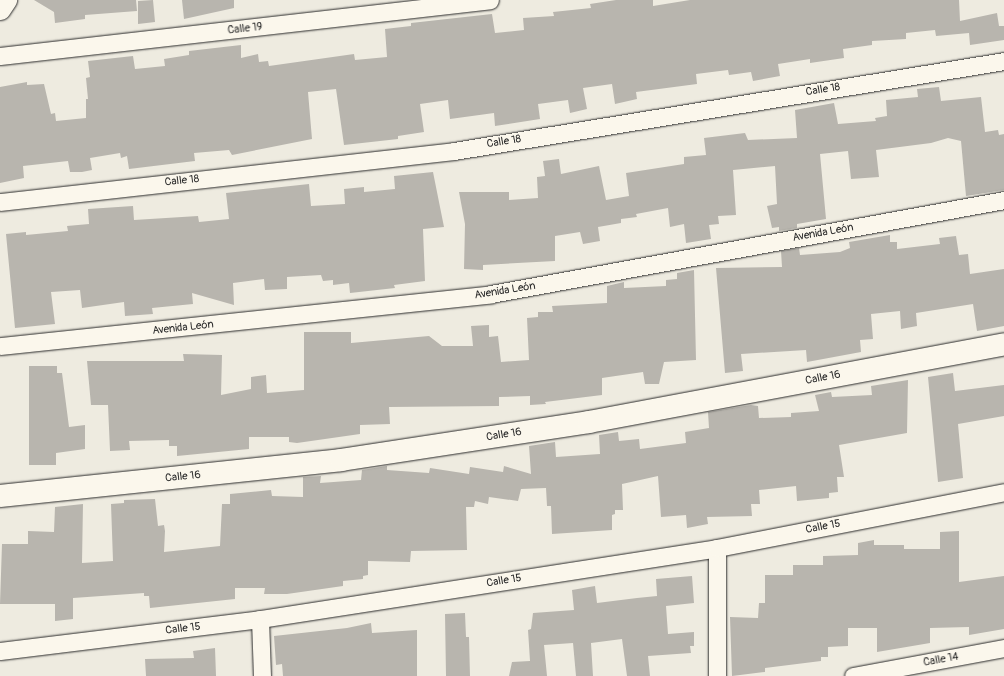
<!DOCTYPE html>
<meta charset="utf-8">
<style>
body{margin:0}
#map{position:relative;width:1004px;height:676px;overflow:hidden;background:#eeebe0;font-family:Pangolin,sans-serif}
div>[style]{position:absolute}
[style*='--x']{left:calc(var(--x)*1px);top:calc(var(--y)*1px);width:calc(var(--w)*1px);rotate:calc(var(--a)*1deg)}
.building>*{inset:0;background:#b8b5ae}
.roads{filter:drop-shadow(0 0 1px #2b2b2b) drop-shadow(0 0 1px #2b2b2b)}
.street>*{height:17px;margin:-8.5px;padding:0 8.5px;transform-origin:8.5px;border-radius:8.5px;background:#fbf7ec}
.secondary>*{height:22px;margin:-11px;padding:0 11px;transform-origin:11px;border-radius:11px;background:#fbf7ec}
span{translate:-50% -50%;white-space:nowrap;text-align:center;line-height:1.15;-webkit-text-stroke:3px #fbf7ec;paint-order:stroke}
.street-label{font-size:11px;color:#2b2b2b}
</style>
<div id="map">
<div class="building">
<div style="clip-path:polygon(34px 0,136px 0,137px 11px,85px 15px,85px 19px,55px 23px,54px 12px)"></div>
<div style="clip-path:polygon(153px 0,155px 22px,138px 24px,138px 1px)"></div>
<div style="clip-path:polygon(182px 0,234px 0,234px 8px,184px 19px)"></div>
<div style="clip-path:polygon(616px 0,653px 0,653px 6px,690px 0,959px 0,960px 21px,997px 13px,999px 26px,1004px 26px,1004px 40px,970px 45px,969px 33px,936px 36px,935px 30px,906px 33px,906px 39px,872px 41px,872px 45px,843px 49px,844px 58px,810px 63px,810px 59px,778px 64px,780px 76px,753px 81px,751px 72px,729px 75px,728px 70px,696px 74px,697px 84px,636px 92px,637px 99px,615px 104px,612px 84px,583px 88px,587px 109px,570px 113px,568px 100px,538px 104px,540px 119px,495px 126px,494px 113px,450px 119px,448px 100px,420px 104px,424px 132px,398px 136px,398px 139px,344px 145px,336px 89px,308px 92px,312px 139px,232px 155px,229px 150px,194px 153px,195px 161px,129px 169px,127px 156px,121px 158px,120px 153px,90px 158px,92px 170px,82px 172px,70px 172px,68px 161px,23px 166px,24px 178px,0 183px,0 87px,27px 82px,27px 85px,44px 84px,51px 114px,55px 113px,56px 121px,86px 118px,86px 99px,88px 99px,86px 78px,90px 77px,88px 61px,133px 56px,135px 69px,165px 66px,164px 59px,189px 55px,189px 51px,241px 45px,241px 58px,258px 54px,259px 62px,268px 61px,269px 66px,354px 54px,355px 60px,387px 57px,385px 29px,411px 26px,411px 23px,492px 14px,495px 33px,524px 30px,523px 18px,554px 16px,553px 12px,591px 8px,590px 4px)"></div>
<div style="clip-path:polygon(939px 87px,941px 101px,981px 97px,985px 132px,998px 130px,999px 135px,1004px 134px,1004px 190px,966px 196px,961px 141px,948px 138px,931px 143px,876px 150px,879px 177px,851px 179px,848px 151px,820px 154px,826px 219px,797px 224px,797px 228px,779px 231px,779px 227px,772px 228px,767px 206px,777px 204px,775px 166px,733px 170px,736px 215px,718px 216px,719px 224px,709px 225px,711px 239px,686px 243px,684px 224px,670px 227px,668px 208px,636px 214px,637px 217px,621px 219px,621px 223px,598px 227px,600px 241px,583px 244px,580px 232px,555px 236px,555px 261px,483px 265px,483px 270px,464px 269px,465px 224px,459px 192px,509px 192px,509px 200px,538px 198px,537px 177px,545px 176px,543px 161px,559px 159px,561px 174px,599px 166px,606px 200px,629px 196px,626px 173px,684px 164px,684px 157px,706px 155px,704px 138px,745px 133px,748px 140px,797px 138px,795px 110px,834px 103px,838px 124px,876px 121px,875px 118px,887px 116px,886px 100px,918px 97px,917px 89px)"></div>
<div style="clip-path:polygon(433px 172px,444px 227px,423px 229px,425px 281px,394px 285px,395px 288px,350px 293px,349px 283px,333px 285px,333px 280px,323px 281px,321px 275px,287px 277px,287px 289px,265px 290px,264px 279px,233px 283px,234px 305px,192px 293px,193px 304px,152px 308px,153px 314px,125px 316px,124px 302px,82px 308px,80px 290px,51px 292px,55px 324px,15px 328px,6px 234px,26px 232px,26px 235px,68px 231px,67px 226px,89px 224px,88px 209px,133px 206px,134px 220px,198px 216px,199px 222px,229px 219px,226px 193px,309px 184px,311px 206px,345px 204px,344px 189px,364px 187px,364px 192px,395px 189px,394px 176px)"></div>
<div style="clip-path:polygon(890px 235px,890px 242px,897px 242px,897px 249px,940px 244px,939px 238px,956px 236px,959px 255px,968px 254px,970px 274px,1004px 269px,1004px 326px,977px 331px,973px 304px,916px 313px,917px 326px,901px 329px,900px 311px,871px 314px,873px 339px,860px 340px,861px 352px,807px 362px,806px 350px,741px 354px,743px 371px,725px 373px,716px 268px,782px 267px,781px 251px,799px 248px,800px 255px,840px 252px,850px 248px,849px 242px)"></div>
<div style="clip-path:polygon(694px 270px,696px 360px,664px 362px,659px 384px,645px 384px,643px 372px,602px 378px,602px 395px,545px 402px,546px 404px,530px 405px,530px 396px,499px 397px,499px 406px,389px 407px,390px 424px,360px 425px,360px 434px,297px 443px,289px 442px,289px 437px,249px 437px,249px 449px,177px 456px,177px 446px,169px 446px,169px 440px,129px 441px,130px 450px,110px 451px,108px 405px,91px 405px,87px 361px,184px 361px,183px 354px,222px 355px,221px 395px,251px 389px,251px 377px,266px 375px,267px 393px,304px 390px,304px 332px,351px 332px,351px 343px,429px 336px,442px 346px,473px 346px,471px 326px,489px 325px,489px 337px,498px 336px,501px 362px,529px 360px,527px 318px,538px 317px,538px 312px,553px 312px,552px 306px,607px 303px,607px 286px,624px 282px,624px 288px,666px 286px,666px 280px,677px 279px,677px 273px)"></div>
<div style="clip-path:polygon(29px 366px,57px 366px,57px 373px,62px 373px,69px 427px,85px 425px,85px 449px,56px 453px,56px 465px,29px 465px)"></div>
<div style="clip-path:polygon(953px 373px,955px 391px,1004px 385px,1004px 416px,958px 424px,963px 478px,938px 482px,928px 377px)"></div>
<div style="clip-path:polygon(908px 380px,907px 433px,839px 445px,844px 477px,837px 477px,838px 492px,829px 493px,829px 498px,797px 501px,796px 486px,759px 490px,760px 504px,751px 504px,752px 516px,707px 517px,708px 524px,687px 528px,686px 515px,661px 517px,658px 476px,622px 484px,623px 510px,615px 510px,615px 514px,612px 515px,612px 530px,552px 534px,551px 506px,547px 506px,546px 488px,521px 489px,518px 501px,489px 497px,488px 504px,475px 501px,474px 507px,466px 507px,467px 550px,411px 551px,410px 562px,368px 561px,368px 575px,363px 576px,363px 579px,343px 581px,343px 586px,287px 594px,264px 594px,265px 588px,235px 588px,235px 599px,150px 608px,149px 596px,144px 596px,144px 593px,73px 598px,73px 619px,55px 621px,55px 604px,0 604px,2px 544px,28px 544px,28px 531px,54px 532px,55px 507px,83px 504px,82px 563px,113px 561px,111px 504px,124px 503px,124px 500px,155px 499px,158px 526px,164px 525px,165px 531px,164px 552px,220px 546px,222px 504px,230px 504px,230px 494px,271px 490px,272px 496px,303px 497px,303px 477px,321px 476px,320px 483px,361px 480px,362px 470px,387px 466px,387px 470px,429px 473px,430px 468px,469px 474px,470px 467px,503px 472px,504px 466px,531px 474px,529px 446px,555px 442px,556px 457px,600px 454px,599px 435px,618px 432px,619px 441px,639px 439px,640px 449px,686px 443px,685px 432px,709px 428px,708px 412px,751px 405px,758px 406px,759px 418px,791px 417px,791px 413px,819px 411px,815px 395px,831px 392px,832px 397px,872px 395px,871px 386px)"></div>
<div style="clip-path:polygon(959px 531px,959px 582px,1004px 576px,1004px 629px,969px 635px,969px 627px,930px 628px,930px 643px,877px 652px,877px 628px,848px 628px,848px 646px,828px 647px,828px 657px,821px 657px,821px 661px,765px 668px,765px 672px,732px 676px,730px 617px,758px 618px,759px 603px,765px 603px,765px 575px,793px 575px,793px 565px,823px 565px,823px 556px,858px 555px,858px 543px,874px 540px,874px 545px,904px 545px,904px 549px,940px 549px,940px 532px)"></div>
<div style="clip-path:polygon(692px 576px,694px 603px,666px 606px,668px 634px,694px 632px,694px 646px,690px 646px,691px 653px,648px 656px,650px 676px,627px 676px,622px 639px,591px 643px,593px 676px,576px 676px,573px 643px,544px 645px,547px 676px,509px 676px,512px 662px,530px 661px,528px 630px,531px 629px,533px 613px,574px 610px,572px 590px,595px 586px,597px 603px,637px 598px,657px 596px,656px 579px)"></div>
<div style="clip-path:polygon(465px 613px,466px 637px,469px 637px,470px 676px,446px 676px,445px 614px)"></div>
<div style="clip-path:polygon(371px 623px,372px 633px,417px 630px,417px 676px,283px 676px,282px 664px,276px 665px,274px 636px,347px 628px)"></div>
<div style="clip-path:polygon(215px 648px,216px 676px,146px 676px,145px 659px,194px 658px,193px 651px)"></div>
</div>
<div class="roads">
<div class="street">
<div style="--x:0;--y:56;--w:493;--a:-6.5"></div>
<div style="--x:0;--y:202;--w:457;--a:-6.4"></div>
<div style="--x:454;--y:151;--w:557;--a:-9.29"></div>
<div style="--x:0;--y:346;--w:494;--a:-6"></div>
<div style="--x:491;--y:294;--w:522;--a:-10.38"></div>
<div style="--x:717;--y:548;--w:128;--a:90"></div>
<div style="--x:260;--y:619;--w:57;--a:88"></div>
<div style="--x:0;--y:651;--w:262;--a:-7"></div>
<div style="--x:260;--y:619;--w:462;--a:-8.8"></div>
<div style="--x:717;--y:548;--w:292;--a:-11"></div>
<div style="--x:853;--y:676;--w:154;--a:-10.5"></div>
</div>
<div class="secondary">
<div style="--x:0;--y:9;--w:11;--a:-56"></div>
<div style="--x:0;--y:496;--w:343;--a:-6"></div>
<div style="--x:341;--y:460;--w:251;--a:-8.7"></div>
<div style="--x:589;--y:422;--w:422;--a:-10.6"></div>
</div>
</div>
<div class="street-label">
<span style="left:245px;top:29px;rotate:-6deg">Calle 19</span>
<span style="left:823px;top:90px;rotate:-9deg">Calle 18</span>
<span style="left:504px;top:142px;rotate:-9deg">Calle 18</span>
<span style="left:182px;top:181px;rotate:-6deg">Calle 18</span>
<span style="left:823px;top:233px;rotate:-10deg">Avenida León</span>
<span style="left:505px;top:291px;rotate:-9deg">Avenida León</span>
<span style="left:183px;top:328px;rotate:-6deg">Avenida León</span>
<span style="left:823px;top:378px;rotate:-11deg">Calle 16</span>
<span style="left:504px;top:435px;rotate:-9deg">Calle 16</span>
<span style="left:183px;top:477px;rotate:-6deg">Calle 16</span>
<span style="left:823px;top:527px;rotate:-11deg">Calle 15</span>
<span style="left:504px;top:581px;rotate:-9deg">Calle 15</span>
<span style="left:183px;top:629px;rotate:-7deg">Calle 15</span>
<span style="left:941px;top:660px;rotate:-10deg">Calle 14</span>
</div>
</div>
